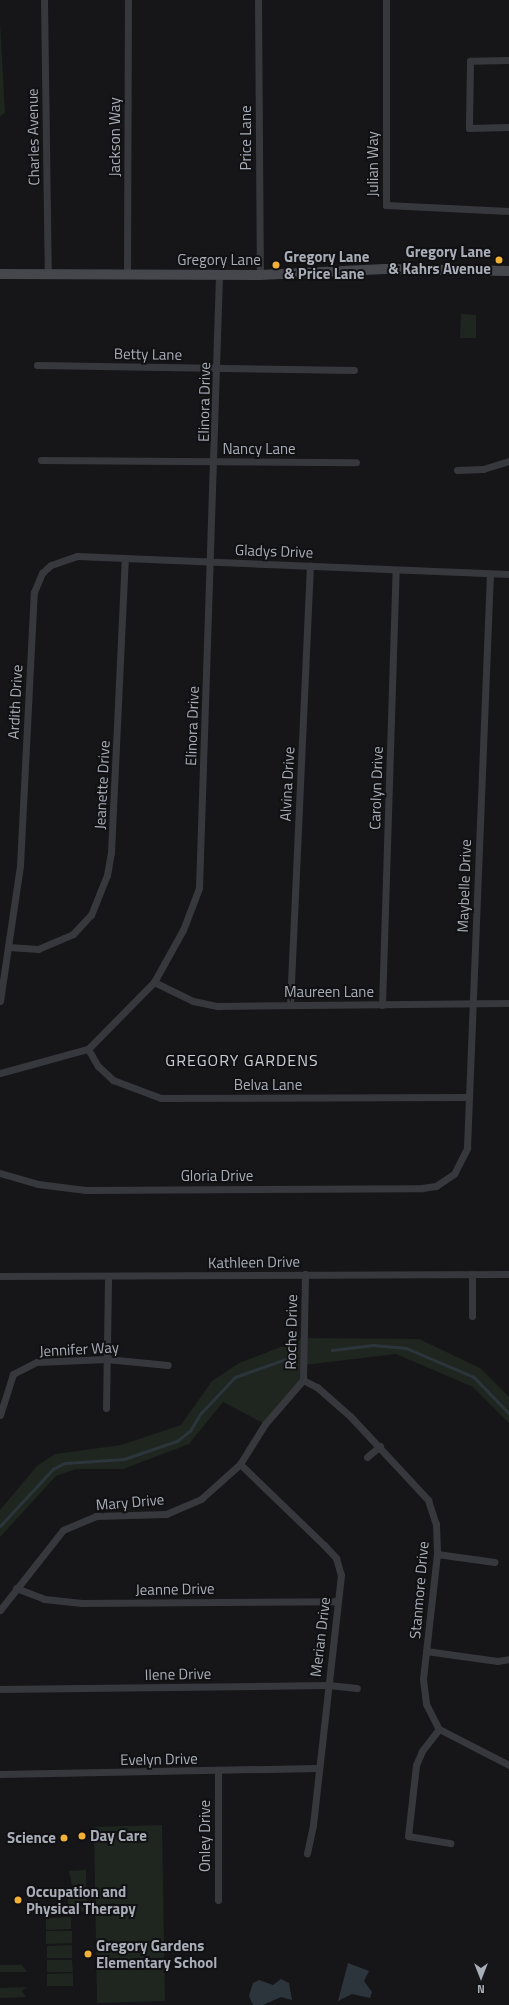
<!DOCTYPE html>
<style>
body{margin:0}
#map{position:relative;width:509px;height:2005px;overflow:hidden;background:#161618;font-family:"Titillium Web",sans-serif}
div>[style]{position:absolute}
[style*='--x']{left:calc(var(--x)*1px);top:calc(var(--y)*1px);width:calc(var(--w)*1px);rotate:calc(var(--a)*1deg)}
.green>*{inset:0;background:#1e261f}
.water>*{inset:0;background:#2c353c}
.stream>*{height:2.5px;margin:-1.25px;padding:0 1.25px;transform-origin:1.25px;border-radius:1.25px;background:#2c353c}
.street>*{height:7px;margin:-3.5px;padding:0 3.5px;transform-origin:3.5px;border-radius:3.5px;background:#37383d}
.secondary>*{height:10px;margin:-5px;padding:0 5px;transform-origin:5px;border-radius:5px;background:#45474d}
.dots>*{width:11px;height:11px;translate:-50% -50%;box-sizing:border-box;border:2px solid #111113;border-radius:50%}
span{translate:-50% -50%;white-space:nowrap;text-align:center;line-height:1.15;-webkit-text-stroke:4px #111113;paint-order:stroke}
.street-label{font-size:15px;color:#a8adb8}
.poi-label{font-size:15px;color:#a8adb8;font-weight:700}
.right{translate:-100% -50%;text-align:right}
.left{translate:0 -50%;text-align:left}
.neighbourhood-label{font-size:16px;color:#c9ccd4;letter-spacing:1px}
.north{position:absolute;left:461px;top:1957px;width:40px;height:40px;-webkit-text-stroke:3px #111113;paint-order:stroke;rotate:180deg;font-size:11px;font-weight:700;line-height:16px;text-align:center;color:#a8adb8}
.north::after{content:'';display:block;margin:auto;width:14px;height:18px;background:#a8adb8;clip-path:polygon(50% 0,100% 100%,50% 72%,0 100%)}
</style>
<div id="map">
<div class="green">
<div style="clip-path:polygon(0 22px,5px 113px,0 116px)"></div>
<div style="clip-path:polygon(461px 314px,476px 315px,476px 338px,460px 338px)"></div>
<div style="clip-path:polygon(304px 1338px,419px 1339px,480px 1368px,509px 1397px,509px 1423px,473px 1387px,396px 1354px,304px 1365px,303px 1380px,265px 1424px,223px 1402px,189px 1444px,123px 1469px,76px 1469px,56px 1476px,0 1537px,0 1510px,37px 1466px,55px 1454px,121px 1445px,181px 1425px,212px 1381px,239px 1363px)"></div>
<div style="clip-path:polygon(162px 1825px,165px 2001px,97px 2003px,94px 1827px)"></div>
<div style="clip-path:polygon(86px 1870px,87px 1911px,68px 1912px,68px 1896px,74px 1895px,69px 1871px)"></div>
<div style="clip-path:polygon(71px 1917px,71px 1929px,46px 1930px,46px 1918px)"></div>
<div style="clip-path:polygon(46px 1931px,72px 1931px,72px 1943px,46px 1944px)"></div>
<div style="clip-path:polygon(72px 1945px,72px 1958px,47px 1958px,47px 1946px)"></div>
<div style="clip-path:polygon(47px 1960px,72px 1960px,73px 1972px,47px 1972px)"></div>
<div style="clip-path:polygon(0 1965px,22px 1965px,27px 1972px,0 1972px)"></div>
<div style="clip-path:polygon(73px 1973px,73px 1986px,47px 1986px,47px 1974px)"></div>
<div style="clip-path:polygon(27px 1987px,22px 1991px,26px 1997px,0 1998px,0 1988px)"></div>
</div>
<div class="water">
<div style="clip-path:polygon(348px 1963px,369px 1971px,364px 1981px,372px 1992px,370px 1998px,352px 1994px,338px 2001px)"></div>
<div style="clip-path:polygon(281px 1979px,289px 1983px,292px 2000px,281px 1997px,263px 2005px,253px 2005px,249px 1996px,253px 1983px,259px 1980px,273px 1985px)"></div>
</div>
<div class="stream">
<div style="--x:332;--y:1350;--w:41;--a:-7"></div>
<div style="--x:373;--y:1345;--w:33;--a:5"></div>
<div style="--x:406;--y:1348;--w:74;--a:23.1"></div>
<div style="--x:474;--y:1377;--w:50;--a:45.8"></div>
<div style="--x:0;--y:1526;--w:78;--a:-47.1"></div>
<div style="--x:53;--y:1469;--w:13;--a:-27"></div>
<div style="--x:65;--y:1463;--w:59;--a:-3.9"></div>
<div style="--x:124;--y:1459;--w:56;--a:-18.8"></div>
<div style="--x:177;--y:1441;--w:16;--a:-38"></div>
<div style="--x:190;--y:1431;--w:21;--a:-59"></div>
<div style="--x:201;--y:1413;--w:50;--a:-46.6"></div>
<div style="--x:235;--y:1377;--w:57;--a:-19.4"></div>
</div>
<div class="street">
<div style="--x:44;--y:0;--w:273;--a:89.2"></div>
<div style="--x:258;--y:0;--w:275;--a:89.6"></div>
<div style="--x:386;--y:0;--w:205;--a:90"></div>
<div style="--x:386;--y:205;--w:123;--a:2.8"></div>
<div style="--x:509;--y:60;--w:39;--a:179"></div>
<div style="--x:470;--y:61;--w:67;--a:90.9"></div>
<div style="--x:469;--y:128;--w:40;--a:-1.4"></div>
<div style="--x:127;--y:274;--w:274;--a:-89.8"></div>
<div style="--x:37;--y:365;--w:317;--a:0.9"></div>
<div style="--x:41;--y:460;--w:315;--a:0.4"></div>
<div style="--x:457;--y:470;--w:26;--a:-2"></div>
<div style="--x:483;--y:469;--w:27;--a:-17"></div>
<div style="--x:8;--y:947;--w:30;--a:4"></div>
<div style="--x:38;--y:949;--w:38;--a:-23"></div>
<div style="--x:73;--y:934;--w:26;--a:-47"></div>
<div style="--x:91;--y:915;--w:43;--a:-68.2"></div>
<div style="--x:107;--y:875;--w:23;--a:-80"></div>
<div style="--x:111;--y:852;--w:294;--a:-87.3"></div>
<div style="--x:154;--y:982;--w:43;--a:26"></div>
<div style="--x:193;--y:1001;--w:25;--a:12"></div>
<div style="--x:217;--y:1006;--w:292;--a:-0.6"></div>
<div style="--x:0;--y:1001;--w:137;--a:-81.6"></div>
<div style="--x:20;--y:865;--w:273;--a:-87.1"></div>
<div style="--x:34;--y:592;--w:21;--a:-67"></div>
<div style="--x:42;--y:573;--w:12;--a:-42"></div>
<div style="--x:51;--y:565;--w:28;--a:-19"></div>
<div style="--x:77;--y:556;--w:432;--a:2.4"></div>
<div style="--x:290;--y:1005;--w:440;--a:-87.4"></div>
<div style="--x:382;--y:1005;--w:434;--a:-88.2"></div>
<div style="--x:88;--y:1049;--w:20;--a:60"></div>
<div style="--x:98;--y:1066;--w:21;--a:43"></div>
<div style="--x:113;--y:1080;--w:51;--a:20.6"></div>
<div style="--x:161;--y:1098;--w:307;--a:-0.2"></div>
<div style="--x:0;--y:1073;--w:91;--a:-15.3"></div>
<div style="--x:88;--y:1049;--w:94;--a:-45.4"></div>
<div style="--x:154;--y:982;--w:60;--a:-60.9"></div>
<div style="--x:183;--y:930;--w:45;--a:-69.1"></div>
<div style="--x:199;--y:888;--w:613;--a:-88.13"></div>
<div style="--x:0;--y:1173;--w:40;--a:16"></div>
<div style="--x:38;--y:1184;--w:48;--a:7.1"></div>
<div style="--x:86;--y:1190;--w:336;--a:-0.3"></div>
<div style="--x:422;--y:1188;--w:14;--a:-8"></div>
<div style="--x:436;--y:1186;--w:22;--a:-34"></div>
<div style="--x:454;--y:1174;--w:29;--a:-63"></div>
<div style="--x:467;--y:1148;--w:574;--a:-87.71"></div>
<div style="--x:472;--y:1274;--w:42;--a:90"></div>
<div style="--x:0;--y:1276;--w:509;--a:-0.23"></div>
<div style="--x:303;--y:1380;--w:16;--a:27"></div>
<div style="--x:317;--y:1387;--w:44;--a:41.3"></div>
<div style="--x:350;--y:1416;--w:115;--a:47.1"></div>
<div style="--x:428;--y:1500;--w:25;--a:72"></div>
<div style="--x:436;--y:1524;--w:30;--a:88"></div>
<div style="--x:437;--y:1554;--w:126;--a:96.4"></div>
<div style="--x:423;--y:1679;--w:25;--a:83"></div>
<div style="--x:426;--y:1704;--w:28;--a:63"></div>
<div style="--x:439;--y:1729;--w:79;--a:27.2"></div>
<div style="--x:106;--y:1408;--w:130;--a:-89.1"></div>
<div style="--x:0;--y:1415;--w:43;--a:-72.4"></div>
<div style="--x:13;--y:1374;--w:27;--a:-27"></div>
<div style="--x:37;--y:1362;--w:69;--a:-2.5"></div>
<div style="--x:106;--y:1359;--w:62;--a:5.5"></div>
<div style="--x:367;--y:1457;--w:17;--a:-40"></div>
<div style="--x:240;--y:1464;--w:117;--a:44"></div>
<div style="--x:324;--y:1545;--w:18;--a:47"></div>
<div style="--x:336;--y:1558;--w:18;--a:74"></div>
<div style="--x:341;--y:1575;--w:252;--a:96.4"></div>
<div style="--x:313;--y:1825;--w:29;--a:102"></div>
<div style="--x:437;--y:1554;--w:58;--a:8"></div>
<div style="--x:16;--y:1588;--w:30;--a:21"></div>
<div style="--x:44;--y:1599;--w:38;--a:6"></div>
<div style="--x:82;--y:1603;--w:255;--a:-0.4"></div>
<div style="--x:0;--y:1610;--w:102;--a:-51.8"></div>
<div style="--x:63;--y:1530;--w:36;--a:-23"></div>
<div style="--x:96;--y:1516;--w:70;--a:-1.6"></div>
<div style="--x:166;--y:1514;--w:38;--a:-23"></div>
<div style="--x:201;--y:1499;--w:52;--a:-41.9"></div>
<div style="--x:240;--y:1464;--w:47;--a:-58"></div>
<div style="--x:265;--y:1424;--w:58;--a:-49.2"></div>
<div style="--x:303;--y:1380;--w:106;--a:-88.9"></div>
<div style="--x:426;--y:1651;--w:72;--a:8"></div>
<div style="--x:497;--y:1661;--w:12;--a:-9"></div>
<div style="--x:0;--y:1689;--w:328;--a:-0.7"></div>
<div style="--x:328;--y:1685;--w:29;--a:6"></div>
<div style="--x:439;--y:1729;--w:28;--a:128"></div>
<div style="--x:422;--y:1751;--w:15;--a:113"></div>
<div style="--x:416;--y:1765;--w:71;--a:96.4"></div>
<div style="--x:408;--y:1836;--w:43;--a:9.5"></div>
<div style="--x:218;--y:1771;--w:129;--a:90"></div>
<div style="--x:0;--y:1774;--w:319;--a:-1.1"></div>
</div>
<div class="secondary">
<div style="--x:0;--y:274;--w:260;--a:0.2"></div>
<div style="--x:260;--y:275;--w:125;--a:-2.7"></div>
<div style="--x:385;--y:269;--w:124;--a:0.9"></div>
</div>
<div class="dots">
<div style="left:499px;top:260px;background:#f2b134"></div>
<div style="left:276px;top:265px;background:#f2b134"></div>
<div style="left:82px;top:1836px;background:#f2b134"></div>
<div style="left:64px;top:1838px;background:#f2b134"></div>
<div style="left:18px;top:1900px;background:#f2b134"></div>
<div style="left:88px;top:1954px;background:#f2b134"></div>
</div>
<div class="street-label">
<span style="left:33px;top:137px;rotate:-91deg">Charles Avenue</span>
<span style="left:115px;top:137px;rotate:-90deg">Jackson Way</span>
<span style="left:246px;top:138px;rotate:-90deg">Price Lane</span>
<span style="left:373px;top:164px;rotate:-90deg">Julian Way</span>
<span style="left:219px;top:260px">Gregory Lane</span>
<span style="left:148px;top:354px;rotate:1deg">Betty Lane</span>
<span style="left:204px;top:402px;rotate:-89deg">Elinora Drive</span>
<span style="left:259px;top:449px">Nancy Lane</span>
<span style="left:274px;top:551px;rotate:2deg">Gladys Drive</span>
<span style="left:15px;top:702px;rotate:-87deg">Ardith Drive</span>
<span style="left:192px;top:726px;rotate:-88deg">Elinora Drive</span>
<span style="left:287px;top:784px;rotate:-87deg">Alvina Drive</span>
<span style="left:102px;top:785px;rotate:-87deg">Jeanette Drive</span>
<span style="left:376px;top:788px;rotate:-88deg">Carolyn Drive</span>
<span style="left:464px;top:886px;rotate:-88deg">Maybelle Drive</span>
<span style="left:329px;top:992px">Maureen Lane</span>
<span style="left:268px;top:1085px">Belva Lane</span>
<span style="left:217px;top:1176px">Gloria Drive</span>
<span style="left:254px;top:1262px;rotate:-1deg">Kathleen Drive</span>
<span style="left:291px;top:1332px;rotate:-89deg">Roche Drive</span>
<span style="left:79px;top:1349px;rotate:-3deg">Jennifer Way</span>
<span style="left:130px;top:1502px;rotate:-5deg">Mary Drive</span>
<span style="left:175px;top:1589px;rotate:-1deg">Jeanne Drive</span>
<span style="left:419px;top:1590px;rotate:-85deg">Stanmore Drive</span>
<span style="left:320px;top:1637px;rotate:-83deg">Merian Drive</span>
<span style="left:178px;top:1674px;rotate:-1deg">Ilene Drive</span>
<span style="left:159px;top:1759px;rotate:-1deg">Evelyn Drive</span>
<span style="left:205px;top:1836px;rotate:-90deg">Onley Drive</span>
</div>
<div class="poi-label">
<span class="right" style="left:491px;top:260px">Gregory Lane<br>&amp; Kahrs Avenue</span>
<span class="left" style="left:284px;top:265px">Gregory Lane<br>&amp; Price Lane</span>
<span class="left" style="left:90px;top:1836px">Day Care</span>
<span class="right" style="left:56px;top:1838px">Science</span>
<span class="left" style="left:26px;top:1900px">Occupation and<br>Physical Therapy</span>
<span class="left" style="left:96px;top:1954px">Gregory Gardens<br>Elementary School</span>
</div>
<div class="neighbourhood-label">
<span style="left:242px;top:1060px">GREGORY GARDENS</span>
</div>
<div class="north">N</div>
</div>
